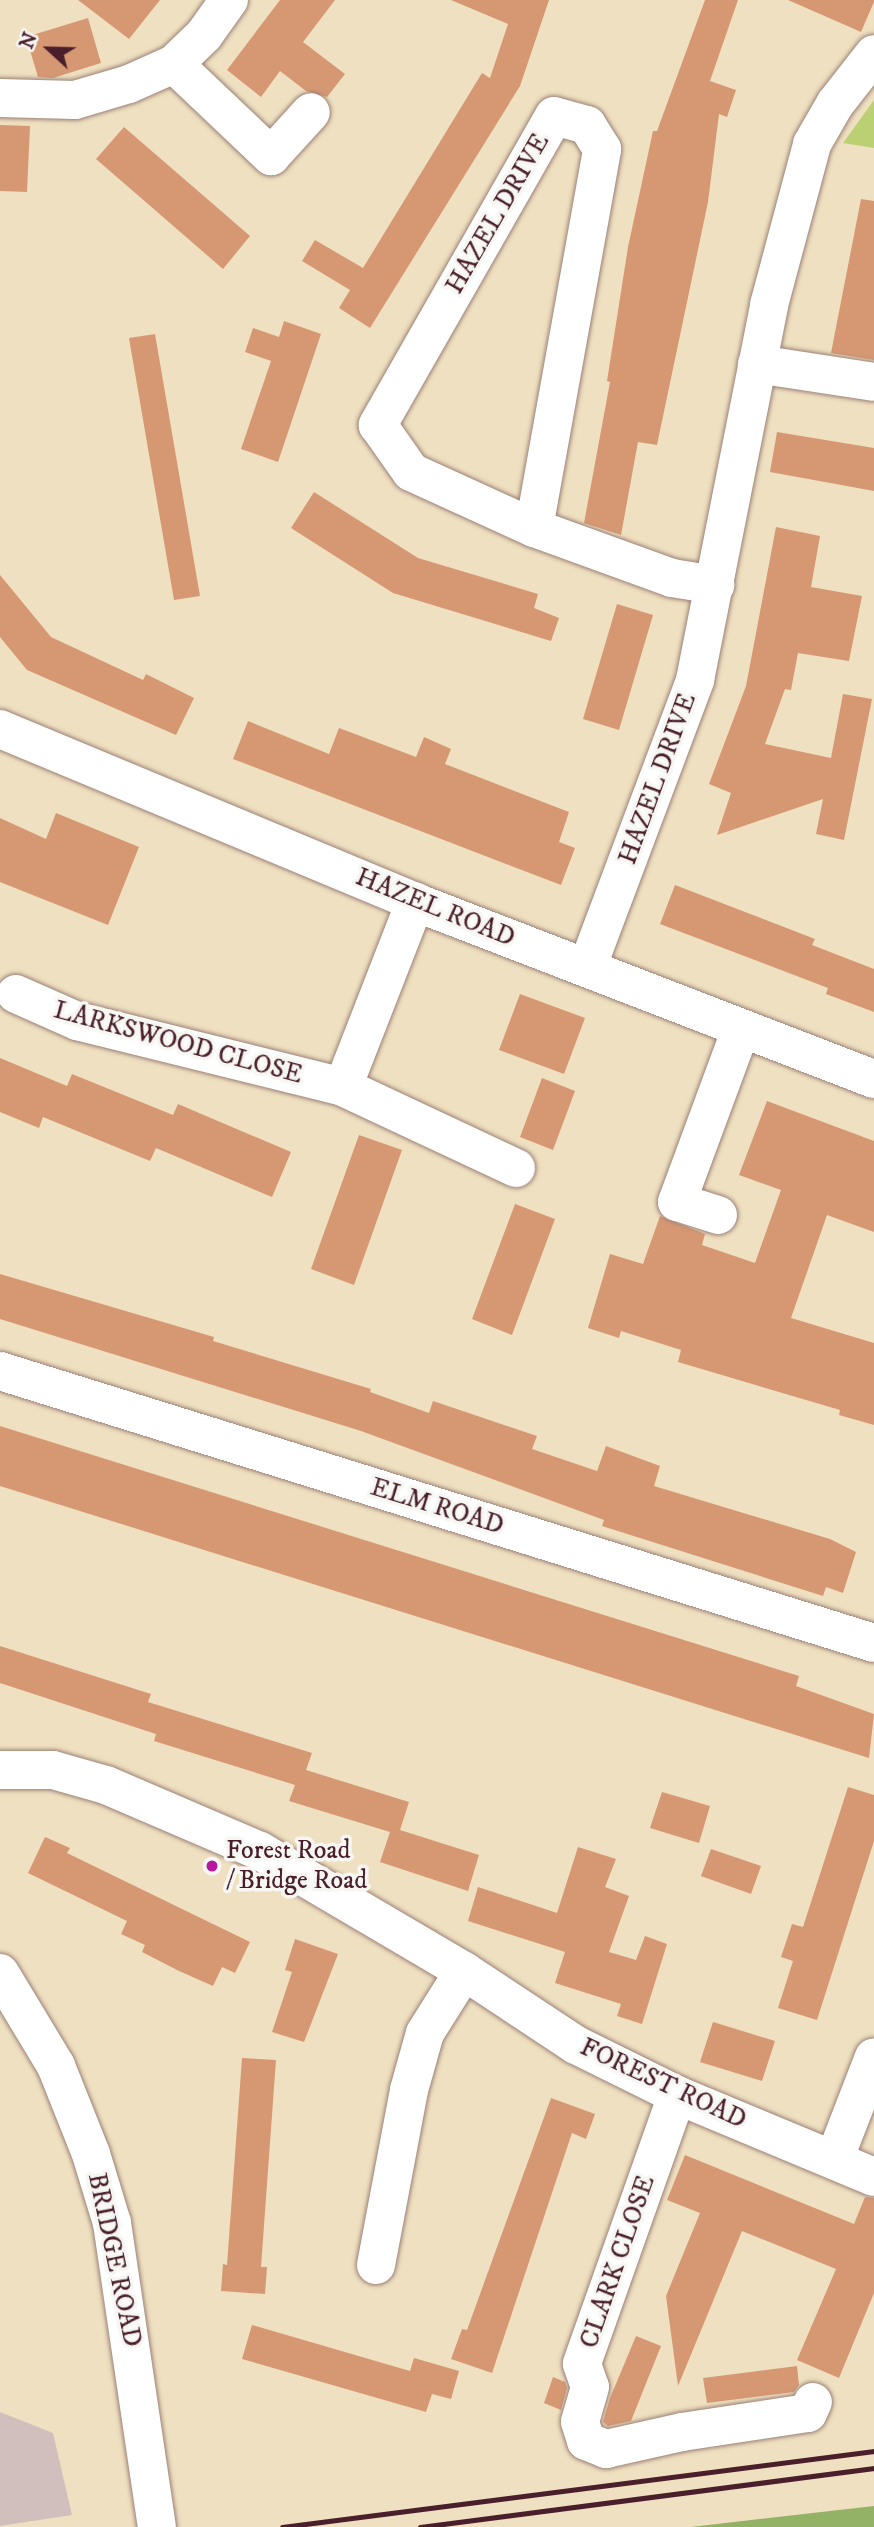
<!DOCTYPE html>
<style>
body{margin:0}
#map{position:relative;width:874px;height:2527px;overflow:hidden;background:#efe0c1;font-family:"IM FELL DW Pica",serif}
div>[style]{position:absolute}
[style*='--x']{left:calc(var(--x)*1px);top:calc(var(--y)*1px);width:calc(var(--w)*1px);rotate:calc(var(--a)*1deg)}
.industrial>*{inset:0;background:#d1bfbe}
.green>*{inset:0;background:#bbd073}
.forest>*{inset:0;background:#94b265}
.building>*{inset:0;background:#d69873}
.roads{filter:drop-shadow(0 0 2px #9c8076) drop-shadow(0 0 2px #9c8076)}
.minor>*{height:38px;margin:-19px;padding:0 19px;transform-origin:19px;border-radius:19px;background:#fff}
.rail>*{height:5px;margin:-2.5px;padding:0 2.5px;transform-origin:2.5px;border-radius:2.5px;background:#4a1f2b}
.dots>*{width:19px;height:19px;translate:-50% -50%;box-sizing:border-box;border:4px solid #f6f6f2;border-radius:50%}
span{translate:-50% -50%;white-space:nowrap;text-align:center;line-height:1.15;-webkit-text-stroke:7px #f6f6f2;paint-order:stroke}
.street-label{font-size:26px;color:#4a1f2b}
.poi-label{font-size:26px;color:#4a1f2b}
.left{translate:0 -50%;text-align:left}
.north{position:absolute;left:14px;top:14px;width:70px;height:70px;-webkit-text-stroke:5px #f6f6f2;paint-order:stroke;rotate:292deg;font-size:19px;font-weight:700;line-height:28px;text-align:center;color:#4a1f2b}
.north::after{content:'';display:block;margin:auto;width:24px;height:32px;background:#4a1f2b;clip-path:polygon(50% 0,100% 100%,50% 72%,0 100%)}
</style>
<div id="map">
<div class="industrial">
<div style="clip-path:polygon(0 2412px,53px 2433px,72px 2515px,0 2526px)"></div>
</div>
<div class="green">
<div style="clip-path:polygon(874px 100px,874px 148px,843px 143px)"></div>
</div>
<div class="forest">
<div style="clip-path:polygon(874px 2506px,874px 2527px,691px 2527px)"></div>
</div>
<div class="building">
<div style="clip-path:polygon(78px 0,160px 0,129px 39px)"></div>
<div style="clip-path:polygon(280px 0,335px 0,303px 42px,345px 74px,327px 97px,306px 91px,280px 71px,261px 97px,227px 70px)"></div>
<div style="clip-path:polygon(451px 0,549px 0,520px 86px,370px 328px,339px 308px,350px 290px,302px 261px,315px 240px,363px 268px,482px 73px,490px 78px,508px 24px)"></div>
<div style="clip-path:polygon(705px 0,738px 0,710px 81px,736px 90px,727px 117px,719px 114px,708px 202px,657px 445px,638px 442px,621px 535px,584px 523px,610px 382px,607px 381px,628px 247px,653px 131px,657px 131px)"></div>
<div style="clip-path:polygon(788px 0,874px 0,874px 2px,861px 32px)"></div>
<div style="clip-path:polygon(88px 18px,101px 63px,53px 78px,38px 77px,26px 37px)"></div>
<div style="clip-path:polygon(0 125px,30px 126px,27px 192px,0 191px)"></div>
<div style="clip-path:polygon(124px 127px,250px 236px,223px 269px,96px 159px)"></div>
<div style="clip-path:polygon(861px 199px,874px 201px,874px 360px,831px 353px)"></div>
<div style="clip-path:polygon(284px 321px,321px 334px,278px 462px,241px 449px,271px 361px,245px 352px,253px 328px,279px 337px)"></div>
<div style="clip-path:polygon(155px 334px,200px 596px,174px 600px,129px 338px)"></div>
<div style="clip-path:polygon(777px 432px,874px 448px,874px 491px,770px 472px)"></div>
<div style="clip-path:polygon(314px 492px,418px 558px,538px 594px,534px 608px,559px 618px,551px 641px,393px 593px,291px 528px)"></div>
<div style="clip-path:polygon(776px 527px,820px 536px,811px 587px,862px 596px,849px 661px,798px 653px,791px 690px,785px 689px,765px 744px,831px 758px,843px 694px,872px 699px,844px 840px,816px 834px,823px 799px,717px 835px,731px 793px,709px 784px,746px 686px)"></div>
<div style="clip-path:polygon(0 575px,51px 637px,143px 680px,146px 674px,194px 698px,176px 735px,27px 670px,0 637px)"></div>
<div style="clip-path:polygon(617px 604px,653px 615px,619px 730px,583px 719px)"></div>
<div style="clip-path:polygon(248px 721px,329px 754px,339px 728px,416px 757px,424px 737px,451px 749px,445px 764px,569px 812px,559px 842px,575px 848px,561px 885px,233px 759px)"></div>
<div style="clip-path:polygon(56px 813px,139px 847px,108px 925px,0 882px,0 818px,46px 839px)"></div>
<div style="clip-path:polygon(675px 885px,815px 939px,812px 945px,874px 969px,874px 1012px,826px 994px,828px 988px,660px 924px)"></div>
<div style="clip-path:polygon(520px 994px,585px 1018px,564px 1074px,499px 1050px)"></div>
<div style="clip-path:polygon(0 1058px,67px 1086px,72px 1074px,173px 1115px,178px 1104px,291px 1152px,272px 1197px,156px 1148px,150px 1161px,43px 1117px,39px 1128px,0 1112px)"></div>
<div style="clip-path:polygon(542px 1078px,575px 1091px,553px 1150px,520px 1137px)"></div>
<div style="clip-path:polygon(767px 1101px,874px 1141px,874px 1232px,827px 1215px,791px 1318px,874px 1343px,874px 1425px,839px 1415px,840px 1410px,678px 1362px,681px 1350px,621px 1331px,619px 1338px,588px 1328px,610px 1254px,643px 1264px,660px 1216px,705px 1234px,702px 1245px,755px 1263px,781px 1190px,739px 1175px)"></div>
<div style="clip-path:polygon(359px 1135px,402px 1150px,354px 1285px,311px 1269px)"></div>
<div style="clip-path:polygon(515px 1204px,555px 1219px,512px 1335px,472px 1319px)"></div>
<div style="clip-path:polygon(0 1274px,214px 1337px,213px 1341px,371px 1389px,370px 1392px,429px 1413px,433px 1401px,537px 1436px,532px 1449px,597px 1471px,606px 1446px,660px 1466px,654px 1486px,830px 1539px,856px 1552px,843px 1593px,826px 1587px,823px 1596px,602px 1526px,604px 1520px,361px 1431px,0 1319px)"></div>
<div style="clip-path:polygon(0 1426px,799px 1676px,796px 1686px,874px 1714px,869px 1758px,0 1486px)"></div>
<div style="clip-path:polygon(0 1646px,151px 1694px,148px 1702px,312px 1753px,306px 1770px,409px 1802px,400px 1830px,479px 1855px,468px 1891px,380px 1862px,390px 1832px,289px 1801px,295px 1785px,154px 1741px,156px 1734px,0 1683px)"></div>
<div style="clip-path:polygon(848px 1787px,874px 1795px,874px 1841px,817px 2020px,778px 2008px,793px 1961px,781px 1957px,792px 1924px,803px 1927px)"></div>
<div style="clip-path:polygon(662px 1792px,710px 1806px,699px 1843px,650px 1828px)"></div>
<div style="clip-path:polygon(45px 1837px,70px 1848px,67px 1853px,250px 1942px,235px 1973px,222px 1967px,213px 1986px,179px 1971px,142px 1952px,145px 1945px,121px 1934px,127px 1921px,28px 1873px)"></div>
<div style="clip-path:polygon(578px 1847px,616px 1859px,605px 1887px,629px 1896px,609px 1952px,636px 1960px,645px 1936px,667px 1944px,642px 2024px,617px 2016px,621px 2004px,555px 1983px,565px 1952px,468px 1921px,478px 1887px,557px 1913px)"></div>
<div style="clip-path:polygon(711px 1849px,761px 1866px,751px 1894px,701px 1876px)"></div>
<div style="clip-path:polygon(295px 1939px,338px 1954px,304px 2042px,272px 2032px,292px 1972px,285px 1970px)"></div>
<div style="clip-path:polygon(713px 2022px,775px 2041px,762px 2081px,700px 2062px)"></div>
<div style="clip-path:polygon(242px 2058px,276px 2060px,261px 2267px,267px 2267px,265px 2294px,221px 2291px,223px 2264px,227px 2265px)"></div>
<div style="clip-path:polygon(551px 2098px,595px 2114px,586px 2139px,572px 2133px,492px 2373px,451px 2359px,462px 2329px,467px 2330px)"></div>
<div style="clip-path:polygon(685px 2155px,854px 2224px,865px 2197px,874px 2198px,874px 2293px,839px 2378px,797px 2360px,836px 2269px,742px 2231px,678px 2386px,666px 2296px,700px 2213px,667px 2200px)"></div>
<div style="clip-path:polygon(252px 2325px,410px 2371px,414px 2358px,459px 2371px,451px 2399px,432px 2394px,426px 2412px,242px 2359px)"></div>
<div style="clip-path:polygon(636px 2336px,661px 2346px,631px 2421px,608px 2426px,603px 2422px,610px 2398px)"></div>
<div style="clip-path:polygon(797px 2366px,799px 2385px,794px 2392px,707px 2403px,703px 2378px)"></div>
<div style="clip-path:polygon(553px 2377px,565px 2382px,567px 2388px,561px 2410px,544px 2403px)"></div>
</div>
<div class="roads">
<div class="minor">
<div style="--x:174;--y:64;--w:134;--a:43.5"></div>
<div style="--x:271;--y:156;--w:59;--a:-47.7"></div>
<div style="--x:0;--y:98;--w:75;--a:1.5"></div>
<div style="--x:75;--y:100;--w:56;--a:-16.5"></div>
<div style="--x:129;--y:84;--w:49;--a:-24"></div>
<div style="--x:174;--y:64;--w:42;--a:-44"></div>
<div style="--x:204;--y:35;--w:43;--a:-54.5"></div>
<div style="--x:757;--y:364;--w:118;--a:8.7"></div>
<div style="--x:534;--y:528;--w:385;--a:-79.8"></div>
<div style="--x:602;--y:149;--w:28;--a:-122"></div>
<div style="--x:587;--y:125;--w:34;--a:-165"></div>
<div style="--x:554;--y:116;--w:356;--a:119.7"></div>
<div style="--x:378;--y:425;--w:57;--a:54.9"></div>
<div style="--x:411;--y:472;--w:135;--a:24.5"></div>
<div style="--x:534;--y:528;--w:147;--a:19.9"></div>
<div style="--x:672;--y:578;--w:44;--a:9.2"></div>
<div style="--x:0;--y:729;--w:450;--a:22.6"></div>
<div style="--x:415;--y:902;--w:492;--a:21.1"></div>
<div style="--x:587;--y:968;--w:308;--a:-69.4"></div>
<div style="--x:695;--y:680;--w:382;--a:-78.8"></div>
<div style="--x:769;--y:305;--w:167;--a:-75"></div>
<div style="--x:812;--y:144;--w:46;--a:-60.1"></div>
<div style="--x:835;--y:104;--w:63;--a:-52"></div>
<div style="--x:16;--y:994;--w:67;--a:23.9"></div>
<div style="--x:77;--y:1021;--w:274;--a:13.9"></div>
<div style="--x:343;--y:1087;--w:191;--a:25.1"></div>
<div style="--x:343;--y:1087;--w:199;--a:-68.7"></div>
<div style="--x:718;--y:1215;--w:43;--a:-162.4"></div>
<div style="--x:677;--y:1202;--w:184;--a:-69.7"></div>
<div style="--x:0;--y:1371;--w:915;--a:17.29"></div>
<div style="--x:0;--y:1770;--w:53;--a:0"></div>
<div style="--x:53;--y:1770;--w:55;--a:15.8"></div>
<div style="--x:106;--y:1785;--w:168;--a:23.2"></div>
<div style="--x:260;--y:1851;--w:237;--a:30.5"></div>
<div style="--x:464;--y:1971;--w:134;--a:33.5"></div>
<div style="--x:576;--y:2045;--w:113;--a:26.3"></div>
<div style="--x:677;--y:2095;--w:213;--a:22.6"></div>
<div style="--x:0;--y:1973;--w:109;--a:58.9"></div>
<div style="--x:56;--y:2066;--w:95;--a:68.3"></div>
<div style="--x:91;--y:2154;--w:72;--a:73.1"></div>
<div style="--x:112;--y:2223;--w:307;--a:81.6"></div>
<div style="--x:677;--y:2095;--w:285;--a:109.5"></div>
<div style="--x:582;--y:2364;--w:24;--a:71"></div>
<div style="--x:590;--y:2387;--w:36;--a:106"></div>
<div style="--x:580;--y:2422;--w:20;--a:72"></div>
<div style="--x:586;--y:2441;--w:22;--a:22"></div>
<div style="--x:606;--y:2449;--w:78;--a:-12.6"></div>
<div style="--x:682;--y:2432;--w:127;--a:-8.6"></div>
<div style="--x:808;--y:2413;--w:12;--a:-66"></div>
<div style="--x:834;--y:2160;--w:110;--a:-68.8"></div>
<div style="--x:376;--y:2265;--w:178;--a:-79.3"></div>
<div style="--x:409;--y:2090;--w:59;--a:-74.3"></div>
<div style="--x:425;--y:2033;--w:73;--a:-57.8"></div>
</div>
</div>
<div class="rail">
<div style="--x:282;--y:2527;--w:597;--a:-7.32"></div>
<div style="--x:420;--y:2527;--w:458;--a:-7.4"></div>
</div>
<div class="dots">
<div style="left:212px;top:1866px;background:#b5179e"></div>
</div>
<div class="street-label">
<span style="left:498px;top:214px;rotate:-60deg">HAZEL DRIVE</span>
<span style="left:658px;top:779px;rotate:-70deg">HAZEL DRIVE</span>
<span style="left:435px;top:908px;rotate:22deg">HAZEL ROAD</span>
<span style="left:178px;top:1043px;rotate:15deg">LARKSWOOD CLOSE</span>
<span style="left:437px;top:1507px;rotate:17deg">ELM ROAD</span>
<span style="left:663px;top:2084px;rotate:25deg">FOREST ROAD</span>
<span style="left:114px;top:2260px;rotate:78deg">BRIDGE ROAD</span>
<span style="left:618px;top:2262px;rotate:-71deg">CLARK CLOSE</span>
</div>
<div class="poi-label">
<span class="left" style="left:226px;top:1866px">Forest Road<br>/ Bridge Road</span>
</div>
<div class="north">N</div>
</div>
